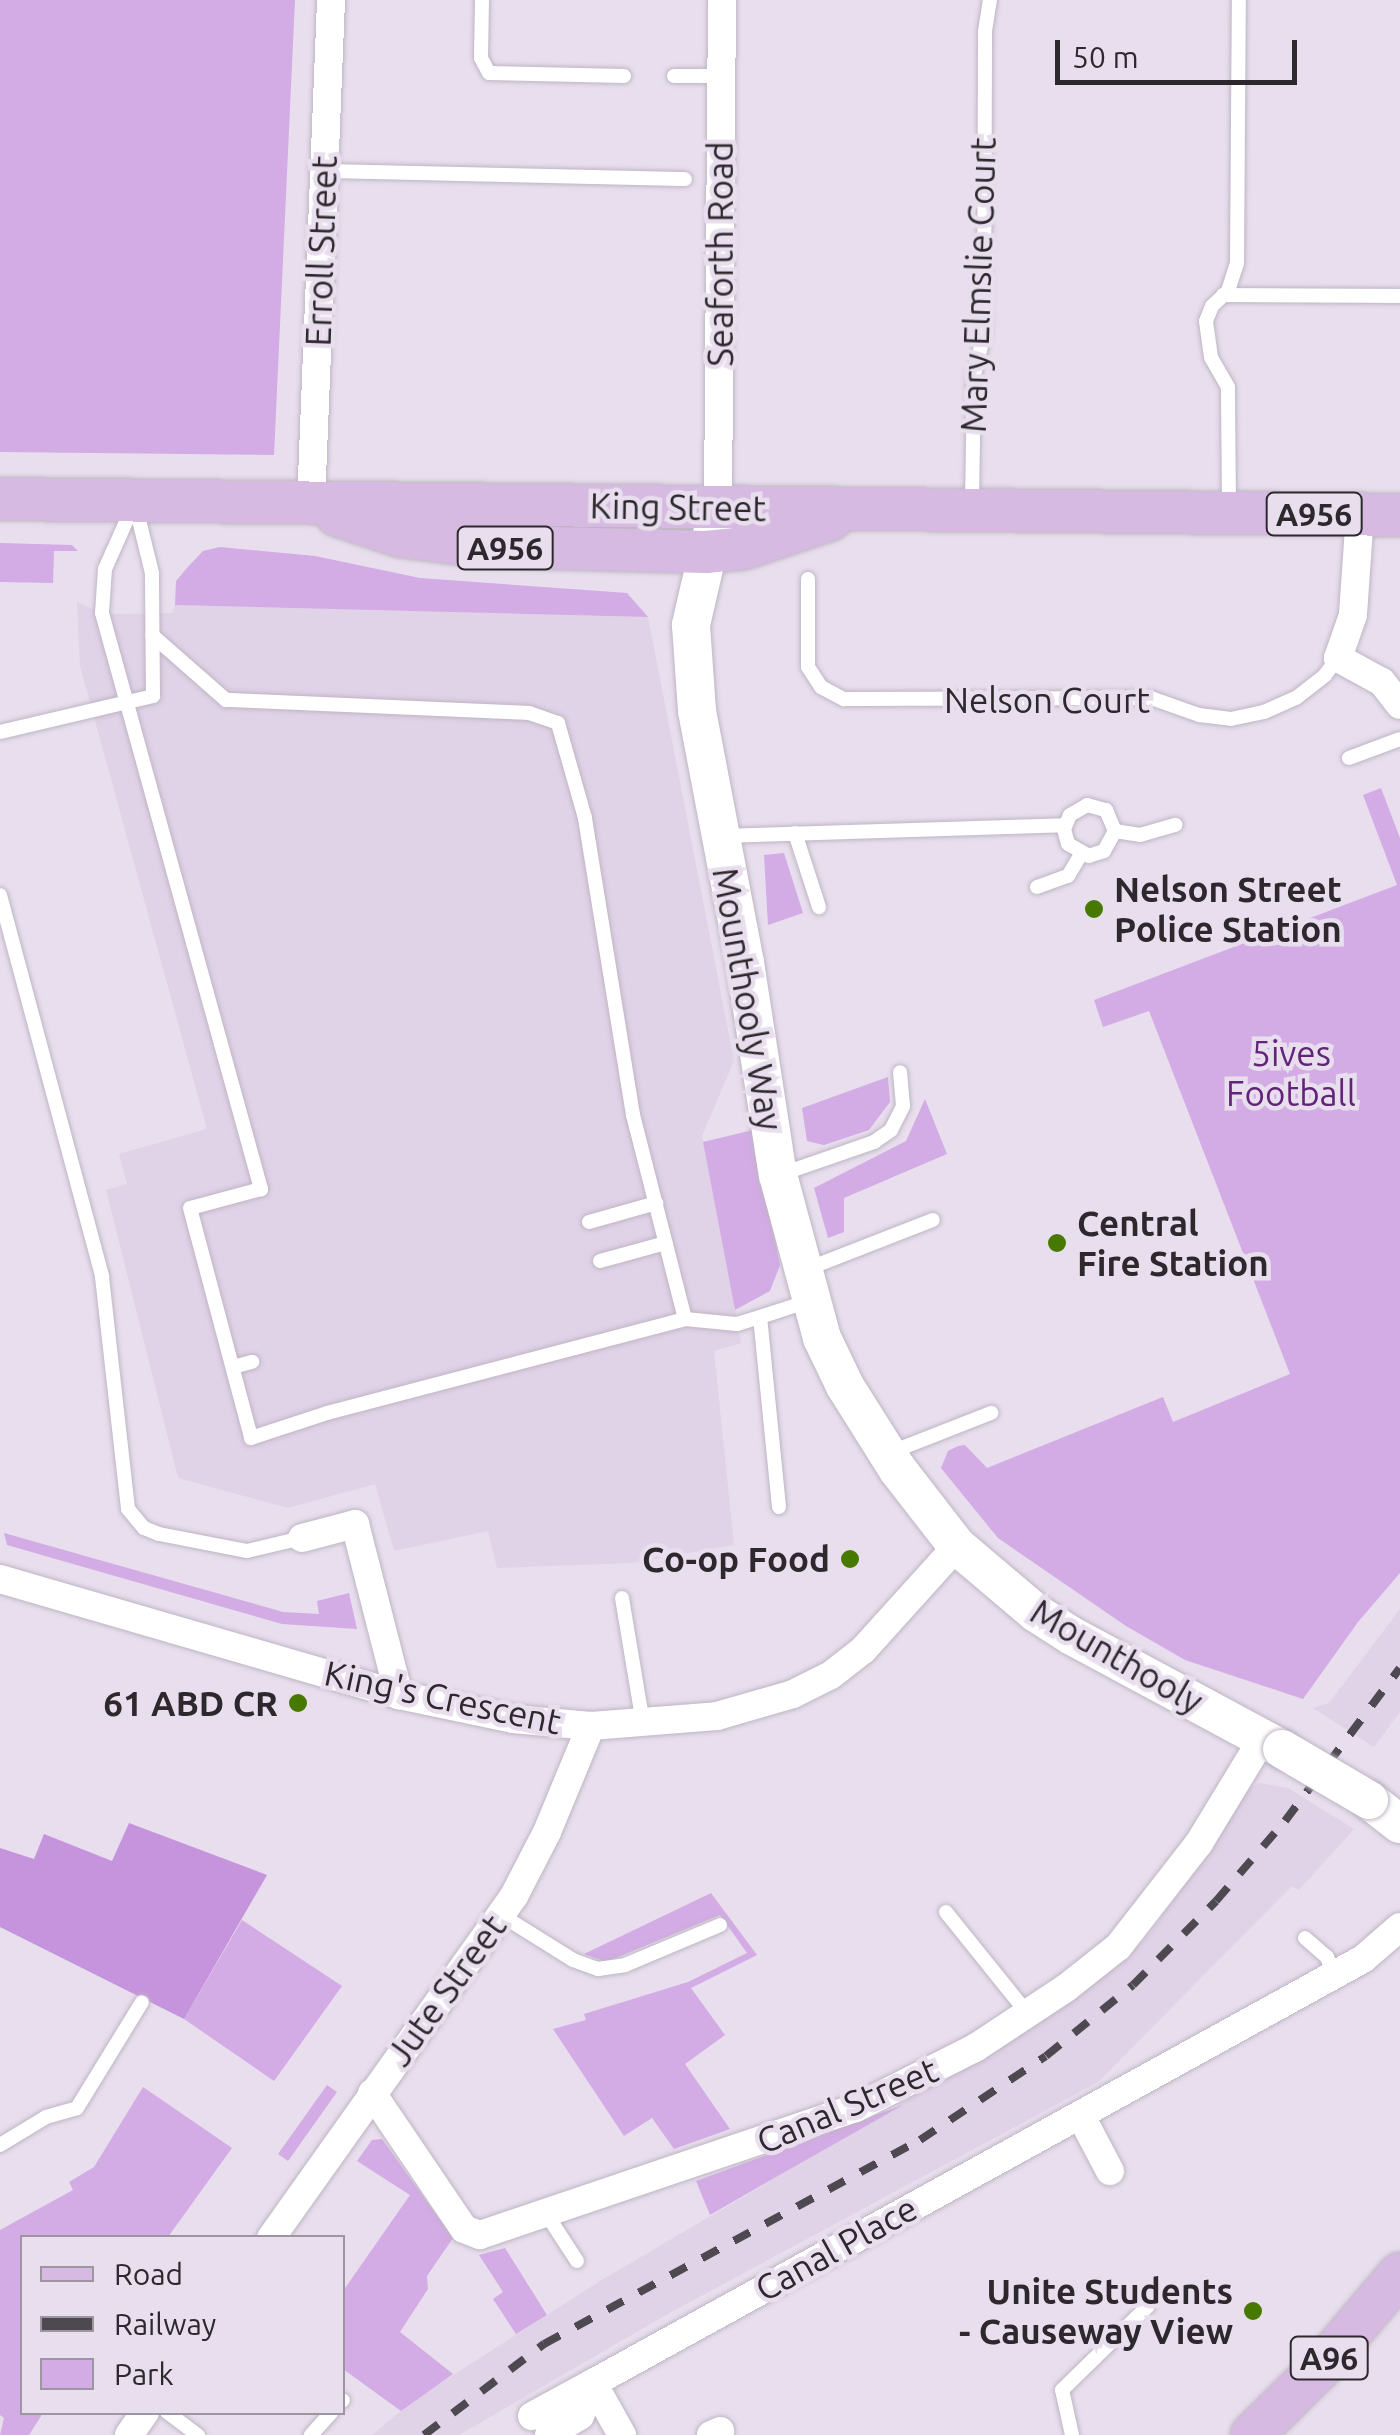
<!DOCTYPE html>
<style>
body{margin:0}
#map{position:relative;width:1400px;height:2435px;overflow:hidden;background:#e8deed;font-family:Ubuntu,sans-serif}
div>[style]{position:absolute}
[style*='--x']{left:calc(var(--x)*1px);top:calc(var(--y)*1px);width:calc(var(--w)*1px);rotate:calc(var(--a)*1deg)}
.built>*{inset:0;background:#e0d2e7}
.green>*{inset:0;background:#d3abe5}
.forest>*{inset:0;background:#c594dc}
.roads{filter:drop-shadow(0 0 2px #beb5c3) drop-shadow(0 0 2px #beb5c3)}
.lane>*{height:14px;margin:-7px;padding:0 7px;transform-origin:7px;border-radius:7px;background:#fff}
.street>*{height:28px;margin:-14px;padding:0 14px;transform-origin:14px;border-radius:14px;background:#fff}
.secondary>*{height:38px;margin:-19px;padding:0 19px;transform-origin:19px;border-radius:19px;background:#fff}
.primary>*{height:42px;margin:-21px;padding:0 21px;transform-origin:21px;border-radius:21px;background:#d6bae2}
.rail>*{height:8px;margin-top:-4px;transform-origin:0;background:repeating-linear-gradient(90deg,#4e4950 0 18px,transparent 0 36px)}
.bridges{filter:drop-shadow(0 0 2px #beb5c3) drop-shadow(0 0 2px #beb5c3)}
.secondary-bridge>*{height:38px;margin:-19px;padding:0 19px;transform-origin:19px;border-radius:19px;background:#fff}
.dots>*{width:28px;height:28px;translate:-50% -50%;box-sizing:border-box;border:5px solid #e8deed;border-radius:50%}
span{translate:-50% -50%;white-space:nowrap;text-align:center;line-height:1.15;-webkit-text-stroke:9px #e8deed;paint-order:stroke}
.shield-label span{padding:2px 8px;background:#e8deed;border:2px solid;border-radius:8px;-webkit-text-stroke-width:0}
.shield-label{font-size:32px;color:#2c282d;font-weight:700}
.street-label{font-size:35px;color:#2c282d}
.poi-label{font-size:35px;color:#2c282d;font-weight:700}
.left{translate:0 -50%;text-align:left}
.right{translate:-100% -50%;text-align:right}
.park-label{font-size:35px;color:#612478}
.legend{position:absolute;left:20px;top:2235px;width:325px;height:180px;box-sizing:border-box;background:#e8deed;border:2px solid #9d95a0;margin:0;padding:12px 18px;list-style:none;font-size:30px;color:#2c282d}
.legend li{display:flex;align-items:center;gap:20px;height:50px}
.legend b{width:50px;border:2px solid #9d95a0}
.scale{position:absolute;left:1055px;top:40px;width:242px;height:45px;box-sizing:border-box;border:5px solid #2c282d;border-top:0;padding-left:12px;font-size:30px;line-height:35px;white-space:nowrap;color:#2c282d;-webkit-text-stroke:8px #e8deed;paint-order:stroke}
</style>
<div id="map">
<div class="built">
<div style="clip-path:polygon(77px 602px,102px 613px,121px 614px,172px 613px,175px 605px,648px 617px,734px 1061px,702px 1136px,741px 1343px,714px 1351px,734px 1545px,632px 1563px,497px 1568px,488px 1531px,394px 1551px,375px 1484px,288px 1508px,178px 1478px,106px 1190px,127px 1184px,119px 1154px,207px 1129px,80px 666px)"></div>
<div style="clip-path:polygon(1400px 1609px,1400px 1712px,1374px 1747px,1313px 1708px,1329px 1703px)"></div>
<div style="clip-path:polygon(1259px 1783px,1288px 1788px,1354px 1829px,1299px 1890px,1292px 1886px,1098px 2082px,666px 2315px,459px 2435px,372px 2435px,416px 2399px,600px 2281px,988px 2053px,1114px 1968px,1150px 1934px,1248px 1789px)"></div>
</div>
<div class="green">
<div style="clip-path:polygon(0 0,295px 0,274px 455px,0 452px)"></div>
<div style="clip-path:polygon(0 543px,72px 545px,78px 551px,54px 551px,53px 583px,0 582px)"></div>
<div style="clip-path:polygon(220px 547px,315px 556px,420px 578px,627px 593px,648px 617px,175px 605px,176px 581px,186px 569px,203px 551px)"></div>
<div style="clip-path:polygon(1381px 788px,1400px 838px,1400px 1573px,1358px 1622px,1303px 1699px,1185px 1660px,1126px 1626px,998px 1538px,941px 1468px,948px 1451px,958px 1446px,965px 1445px,987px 1468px,1163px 1397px,1173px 1422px,1290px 1374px,1149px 1011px,1103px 1027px,1094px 1000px,1397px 885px,1363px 795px)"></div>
<div style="clip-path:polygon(784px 853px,803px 913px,768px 925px,764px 855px)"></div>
<div style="clip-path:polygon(888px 1077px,890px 1102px,869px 1130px,824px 1145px,807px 1141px,802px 1108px)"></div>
<div style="clip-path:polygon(925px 1099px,947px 1154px,844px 1198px,844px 1232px,828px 1238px,814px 1188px,906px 1141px)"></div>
<div style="clip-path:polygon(753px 1130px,780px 1265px,770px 1291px,735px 1310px,703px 1142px)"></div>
<div style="clip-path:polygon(4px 1533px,283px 1612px,319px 1614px,317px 1601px,349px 1593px,357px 1629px,282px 1624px,7px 1545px)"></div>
<div style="clip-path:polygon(711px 1893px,757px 1955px,691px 1988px,725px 2035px,685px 2064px,730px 2129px,674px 2149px,652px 2118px,624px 2136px,553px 2029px,586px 2020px,584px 2014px,688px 1982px,747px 1953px,720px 1915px,606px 1962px,584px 1954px)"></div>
<div style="clip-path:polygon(242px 1920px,342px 1986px,274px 2081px,184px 2019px)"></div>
<div style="clip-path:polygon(327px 2085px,337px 2092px,288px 2161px,278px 2154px)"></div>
<div style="clip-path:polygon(143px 2087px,232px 2148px,168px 2237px,22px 2238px,22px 2412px,43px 2413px,29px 2435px,0 2435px,4px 2418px,0 2415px,0 2230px,73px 2190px,69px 2182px,94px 2167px)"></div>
<div style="clip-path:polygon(903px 2105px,762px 2185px,710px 2215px,696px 2181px)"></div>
<div style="clip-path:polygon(382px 2139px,453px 2238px,427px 2276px,428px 2289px,400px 2332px,453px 2374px,401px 2411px,343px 2369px,343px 2291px,410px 2195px,357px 2161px,372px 2140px)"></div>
<div style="clip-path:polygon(505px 2248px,547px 2315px,516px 2334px,493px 2299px,503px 2292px,479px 2255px)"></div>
</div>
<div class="forest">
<div style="clip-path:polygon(129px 1823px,267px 1875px,184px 2019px,0 1927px,0 1848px,34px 1859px,44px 1834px,112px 1861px)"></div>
</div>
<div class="roads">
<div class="lane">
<div style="--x:482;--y:0;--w:58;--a:91"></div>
<div style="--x:481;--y:58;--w:17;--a:62"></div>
<div style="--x:489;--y:73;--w:135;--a:1.3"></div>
<div style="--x:674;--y:76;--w:47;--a:0"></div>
<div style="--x:324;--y:171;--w:361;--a:1.3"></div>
<div style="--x:1223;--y:295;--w:177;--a:0.3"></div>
<div style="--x:972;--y:504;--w:129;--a:-89.1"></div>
<div style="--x:974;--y:375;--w:42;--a:-76.3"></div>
<div style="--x:984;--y:334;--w:303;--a:-89.8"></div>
<div style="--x:985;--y:31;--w:31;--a:-81"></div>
<div style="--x:133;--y:506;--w:69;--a:114"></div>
<div style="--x:105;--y:569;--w:44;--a:93.9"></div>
<div style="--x:102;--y:613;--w:598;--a:74.57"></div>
<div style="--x:261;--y:1189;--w:73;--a:165"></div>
<div style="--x:190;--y:1208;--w:238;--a:75.1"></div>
<div style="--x:251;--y:1438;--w:80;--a:-18.2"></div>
<div style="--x:327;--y:1413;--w:370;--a:-14.7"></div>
<div style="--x:685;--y:1319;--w:211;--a:-104.3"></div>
<div style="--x:633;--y:1115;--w:301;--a:-99.2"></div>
<div style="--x:585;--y:818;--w:99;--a:-105.9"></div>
<div style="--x:558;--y:723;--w:31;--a:-161"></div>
<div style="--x:529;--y:713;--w:303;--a:-177.5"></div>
<div style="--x:226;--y:700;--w:98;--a:-138.7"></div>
<div style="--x:1229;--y:509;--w:122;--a:-90.5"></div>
<div style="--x:1228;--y:387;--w:34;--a:-120"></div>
<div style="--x:1211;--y:357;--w:36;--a:-98"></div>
<div style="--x:1206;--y:321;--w:16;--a:-68"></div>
<div style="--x:1212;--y:306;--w:22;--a:-43"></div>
<div style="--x:1228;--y:291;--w:29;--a:-72"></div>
<div style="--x:1237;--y:263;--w:263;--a:-89.6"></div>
<div style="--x:808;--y:579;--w:88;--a:90"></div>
<div style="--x:808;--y:667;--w:24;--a:57"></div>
<div style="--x:821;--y:687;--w:26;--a:28"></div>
<div style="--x:844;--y:699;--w:307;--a:-0.2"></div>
<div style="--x:1151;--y:698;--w:51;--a:19.5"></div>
<div style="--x:1199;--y:715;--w:32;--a:7"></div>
<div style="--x:1231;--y:719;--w:34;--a:-12"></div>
<div style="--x:1264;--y:712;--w:35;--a:-24"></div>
<div style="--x:1296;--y:698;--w:37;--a:-38"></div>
<div style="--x:1325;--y:675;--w:21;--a:-53"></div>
<div style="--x:0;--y:732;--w:157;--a:-13.2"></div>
<div style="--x:153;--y:696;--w:123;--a:-90.5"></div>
<div style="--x:152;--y:573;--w:71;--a:-103.8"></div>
<div style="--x:1349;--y:758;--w:54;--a:-20.4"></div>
<div style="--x:1115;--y:831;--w:23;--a:119"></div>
<div style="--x:1104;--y:851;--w:16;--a:162"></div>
<div style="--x:1089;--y:856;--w:24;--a:-150"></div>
<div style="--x:1068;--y:844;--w:16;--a:-105"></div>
<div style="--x:1064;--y:829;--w:15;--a:-67"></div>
<div style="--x:1070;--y:815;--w:20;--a:-30"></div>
<div style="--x:1087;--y:805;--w:20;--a:15"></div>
<div style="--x:1106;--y:810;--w:23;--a:67"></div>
<div style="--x:1115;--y:831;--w:25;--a:9"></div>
<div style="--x:1140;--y:835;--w:37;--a:-16"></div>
<div style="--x:795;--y:833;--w:78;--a:72"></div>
<div style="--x:721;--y:836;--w:344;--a:-1.8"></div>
<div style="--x:1037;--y:887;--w:33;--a:-20"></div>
<div style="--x:1068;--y:876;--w:26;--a:-59"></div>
<div style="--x:0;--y:895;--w:395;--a:75"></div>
<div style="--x:102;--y:1277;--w:233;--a:83.6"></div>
<div style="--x:128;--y:1509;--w:25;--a:50"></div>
<div style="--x:144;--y:1528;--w:16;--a:22"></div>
<div style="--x:159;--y:1534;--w:90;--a:10.9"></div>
<div style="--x:247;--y:1551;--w:57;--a:-13.3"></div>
<div style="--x:779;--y:1175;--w:101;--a:-19.2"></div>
<div style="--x:874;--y:1142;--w:21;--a:-35"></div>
<div style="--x:891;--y:1130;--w:27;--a:-63"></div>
<div style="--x:903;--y:1106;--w:34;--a:-95"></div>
<div style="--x:589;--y:1222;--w:70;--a:-15.8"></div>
<div style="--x:600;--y:1261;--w:68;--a:-15.3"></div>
<div style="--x:807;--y:1269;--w:135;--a:-21.3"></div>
<div style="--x:685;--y:1319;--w:52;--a:5.5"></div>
<div style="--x:737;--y:1324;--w:24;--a:-17"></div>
<div style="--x:233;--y:1367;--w:20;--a:-15"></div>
<div style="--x:889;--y:1453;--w:110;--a:-21.4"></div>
<div style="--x:779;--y:1507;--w:191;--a:-95.7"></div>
<div style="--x:760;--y:1317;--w:52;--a:-18.1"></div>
<div style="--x:622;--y:1598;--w:127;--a:80.5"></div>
<div style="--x:946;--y:1912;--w:131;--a:51.2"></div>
<div style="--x:501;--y:1915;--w:85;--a:32"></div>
<div style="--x:573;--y:1960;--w:27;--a:20"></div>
<div style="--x:598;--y:1969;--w:27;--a:-8"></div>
<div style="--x:625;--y:1965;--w:103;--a:-22.8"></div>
<div style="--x:1305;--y:1938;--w:29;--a:41"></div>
<div style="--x:1327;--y:1957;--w:19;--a:69"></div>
<div style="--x:0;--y:2145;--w:54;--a:-31.3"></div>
<div style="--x:46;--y:2117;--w:32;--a:-16"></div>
<div style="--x:77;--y:2108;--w:124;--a:-58.5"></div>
<div style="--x:547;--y:2215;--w:55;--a:56.9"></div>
<div style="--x:342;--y:2401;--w:1;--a:-45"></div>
<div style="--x:167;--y:2412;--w:39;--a:37"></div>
<div style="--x:311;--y:2435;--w:31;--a:-48"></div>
<div style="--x:1072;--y:2435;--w:46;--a:-102.5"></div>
<div style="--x:1062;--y:2390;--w:120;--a:-44.3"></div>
</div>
<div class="street">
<div style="--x:311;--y:503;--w:503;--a:-87.72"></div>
<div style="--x:718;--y:507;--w:507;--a:-89.55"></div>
<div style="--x:1360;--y:514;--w:101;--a:94"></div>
<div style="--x:1353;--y:615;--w:46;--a:109.2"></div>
<div style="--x:1338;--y:658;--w:50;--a:28.6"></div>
<div style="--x:1382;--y:682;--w:29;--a:52"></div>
<div style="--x:302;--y:1538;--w:55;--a:-14.8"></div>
<div style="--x:355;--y:1524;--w:177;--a:75.6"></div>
<div style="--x:0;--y:1579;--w:416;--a:16.2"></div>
<div style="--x:399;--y:1695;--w:116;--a:11.9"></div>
<div style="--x:513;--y:1719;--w:78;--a:5.1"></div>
<div style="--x:591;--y:1726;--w:126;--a:-4.5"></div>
<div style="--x:717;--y:1716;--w:79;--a:-16.1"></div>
<div style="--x:793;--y:1694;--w:42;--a:-26.6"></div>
<div style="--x:831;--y:1675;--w:41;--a:-38"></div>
<div style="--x:863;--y:1650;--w:140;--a:-47.9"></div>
<div style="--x:372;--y:2093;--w:164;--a:55.9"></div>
<div style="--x:464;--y:2229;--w:17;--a:21"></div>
<div style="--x:480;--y:2235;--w:397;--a:-18.7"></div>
<div style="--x:856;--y:2108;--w:133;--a:-26.8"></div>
<div style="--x:975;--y:2048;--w:109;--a:-33.4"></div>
<div style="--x:1066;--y:1988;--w:66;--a:-38.3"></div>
<div style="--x:1118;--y:1947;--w:132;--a:-52.1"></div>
<div style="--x:1199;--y:1843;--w:125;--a:-58.7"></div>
<div style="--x:1082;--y:2118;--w:60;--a:62.2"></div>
<div style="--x:271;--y:2238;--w:420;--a:-54.6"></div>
<div style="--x:514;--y:1896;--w:72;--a:-62.7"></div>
<div style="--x:547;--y:1832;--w:115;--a:-67.5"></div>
<div style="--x:532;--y:2416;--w:69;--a:-28.4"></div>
<div style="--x:593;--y:2383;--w:60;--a:60.9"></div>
<div style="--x:129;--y:2435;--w:28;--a:-55"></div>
<div style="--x:549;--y:2435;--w:36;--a:-32"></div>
<div style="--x:580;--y:2416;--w:35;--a:-68"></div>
<div style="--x:593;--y:2383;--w:879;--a:-28.84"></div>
<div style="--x:1363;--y:1959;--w:49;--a:-40.9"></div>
<div style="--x:711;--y:2435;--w:10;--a:-24"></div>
</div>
<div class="secondary">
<div style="--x:714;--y:525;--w:103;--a:103"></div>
<div style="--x:691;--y:625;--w:86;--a:86"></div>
<div style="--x:697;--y:711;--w:257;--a:79.2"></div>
<div style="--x:745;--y:963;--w:215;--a:81.2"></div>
<div style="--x:778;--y:1175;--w:169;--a:74.9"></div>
<div style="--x:822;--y:1338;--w:53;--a:64.4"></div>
<div style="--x:845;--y:1386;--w:99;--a:57.8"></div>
<div style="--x:898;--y:1470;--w:96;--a:52.2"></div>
<div style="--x:957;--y:1546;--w:104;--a:40.3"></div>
<div style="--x:1036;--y:1613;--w:43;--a:32.6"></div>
<div style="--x:1072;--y:1636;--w:238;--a:28.3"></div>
<div style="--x:1369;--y:1800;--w:39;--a:38"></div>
</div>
<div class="primary">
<div style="--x:0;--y:499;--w:1400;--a:0.65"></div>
<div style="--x:337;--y:515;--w:67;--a:18.2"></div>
<div style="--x:401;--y:536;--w:78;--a:7.4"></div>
<div style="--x:478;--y:546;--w:228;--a:1.5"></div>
<div style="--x:706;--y:552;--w:38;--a:-6"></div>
<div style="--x:744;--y:548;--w:92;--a:-18.4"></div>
<div style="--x:1252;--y:2435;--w:97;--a:-44.6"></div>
<div style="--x:1321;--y:2367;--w:122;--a:-49.7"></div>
</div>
</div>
<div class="rail">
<div style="--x:424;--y:2435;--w:151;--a:-37.2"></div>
<div style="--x:544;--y:2344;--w:428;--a:-28.5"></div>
<div style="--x:920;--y:2140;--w:151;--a:-33.7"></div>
<div style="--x:1046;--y:2056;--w:112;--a:-39.2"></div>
<div style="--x:1133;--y:1985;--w:118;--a:-45.3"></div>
<div style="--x:1216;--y:1901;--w:106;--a:-49.2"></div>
<div style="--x:1285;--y:1821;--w:191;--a:-53.1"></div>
</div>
<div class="bridges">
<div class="secondary-bridge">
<div style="--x:1282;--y:1749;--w:101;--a:30.4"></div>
</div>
</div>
<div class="dots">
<div style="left:1094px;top:909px;background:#477800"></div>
<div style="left:1057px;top:1243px;background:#477800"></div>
<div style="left:850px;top:1559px;background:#477800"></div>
<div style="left:298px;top:1703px;background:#477800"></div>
<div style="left:1253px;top:2311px;background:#477800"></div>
</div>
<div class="shield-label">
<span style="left:1314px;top:514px">A956</span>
<span style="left:505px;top:548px">A956</span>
<span style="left:1329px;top:2358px">A96</span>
</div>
<div class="street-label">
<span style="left:321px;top:251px;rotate:-88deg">Erroll Street</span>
<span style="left:720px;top:254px;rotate:-90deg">Seaforth Road</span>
<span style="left:978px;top:285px;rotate:-88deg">Mary Elmslie Court</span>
<span style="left:678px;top:507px;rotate:1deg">King Street</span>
<span style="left:1047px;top:700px">Nelson Court</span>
<span style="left:748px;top:999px;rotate:80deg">Mounthooly Way</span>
<span style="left:1117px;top:1656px;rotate:30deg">Mounthooly</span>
<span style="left:443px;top:1697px;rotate:12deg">King's Crescent</span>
<span style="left:446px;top:1990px;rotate:-54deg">Jute Street</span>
<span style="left:847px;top:2105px;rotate:-23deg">Canal Street</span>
<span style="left:836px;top:2248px;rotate:-29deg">Canal Place</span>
</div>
<div class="poi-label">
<span class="left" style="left:1114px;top:909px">Nelson Street<br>Police Station</span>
<span class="left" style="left:1077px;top:1243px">Central<br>Fire Station</span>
<span class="right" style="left:830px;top:1559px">Co-op Food</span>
<span class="right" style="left:278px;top:1703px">61 ABD CR</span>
<span class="right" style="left:1233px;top:2311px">Unite Students<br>- Causeway View</span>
</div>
<div class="park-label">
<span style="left:1291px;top:1073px">5ives<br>Football</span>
</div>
<ul class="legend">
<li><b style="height:12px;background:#d6bae2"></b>Road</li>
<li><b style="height:12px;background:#4e4950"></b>Railway</li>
<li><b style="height:28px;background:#d3abe5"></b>Park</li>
</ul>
<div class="scale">50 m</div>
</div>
